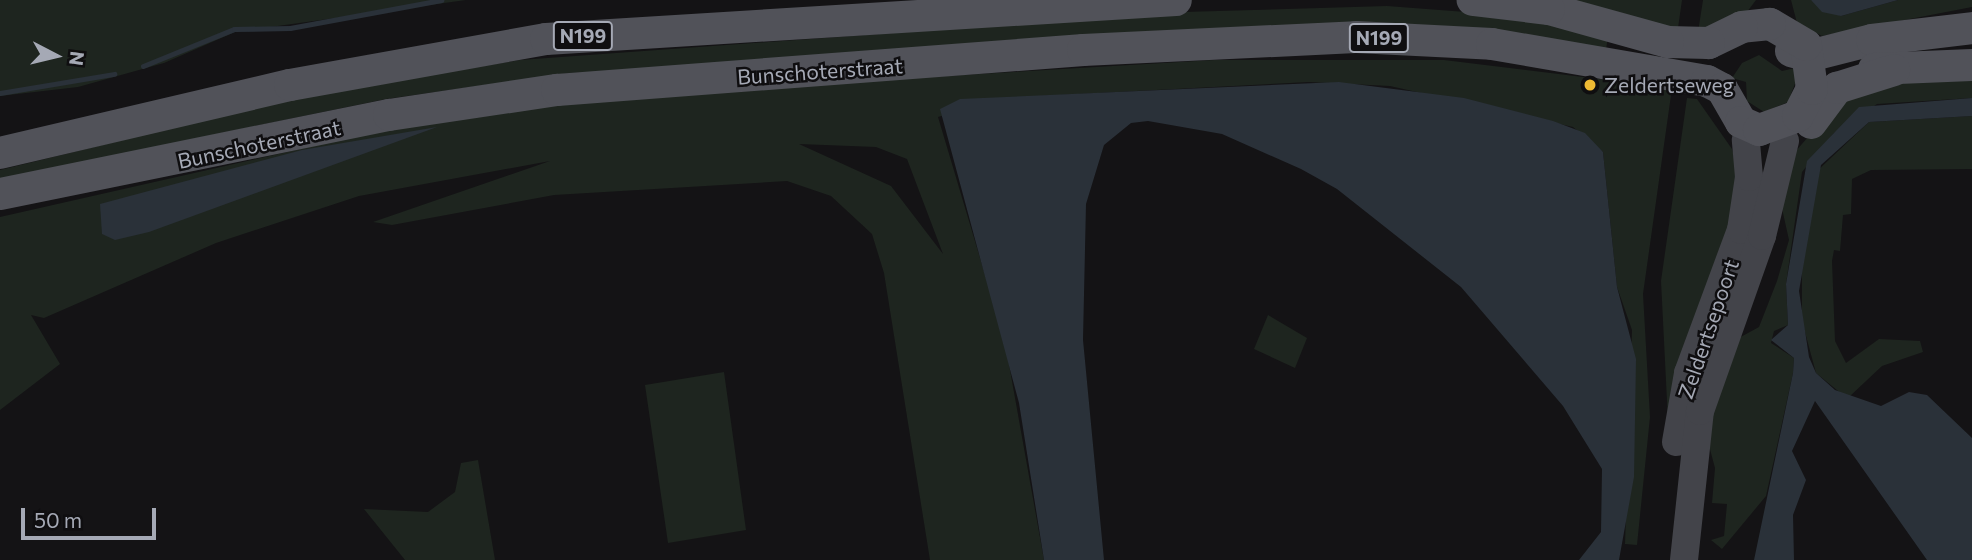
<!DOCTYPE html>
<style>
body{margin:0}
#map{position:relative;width:1972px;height:560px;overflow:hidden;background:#141315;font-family:Commissioner,sans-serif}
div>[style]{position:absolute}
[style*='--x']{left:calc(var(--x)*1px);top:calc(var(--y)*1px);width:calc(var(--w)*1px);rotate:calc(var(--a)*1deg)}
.green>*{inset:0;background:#1e251f}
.water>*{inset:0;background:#2a3139}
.stream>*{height:5px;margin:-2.5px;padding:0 2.5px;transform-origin:2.5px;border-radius:2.5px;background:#2a3139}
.secondary>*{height:28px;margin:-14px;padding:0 14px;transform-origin:14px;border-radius:14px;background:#43444a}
.primary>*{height:32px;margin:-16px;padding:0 16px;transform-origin:16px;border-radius:16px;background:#515259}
.dots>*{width:19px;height:19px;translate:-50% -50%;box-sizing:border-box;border:4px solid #0f0e10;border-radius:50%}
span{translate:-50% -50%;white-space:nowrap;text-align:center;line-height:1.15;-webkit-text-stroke:5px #0f0e10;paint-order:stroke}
.shield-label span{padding:2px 5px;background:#0f0e10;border:2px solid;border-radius:5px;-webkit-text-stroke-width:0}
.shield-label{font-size:19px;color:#a5a9b5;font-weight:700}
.street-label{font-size:21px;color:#a5a9b5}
.poi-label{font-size:21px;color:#a5a9b5}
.left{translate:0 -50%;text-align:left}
.north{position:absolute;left:21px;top:21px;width:70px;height:70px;-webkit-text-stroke:5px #0f0e10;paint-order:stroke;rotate:97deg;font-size:19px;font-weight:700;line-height:28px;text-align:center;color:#a5a9b5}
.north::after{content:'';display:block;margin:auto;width:24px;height:32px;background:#a5a9b5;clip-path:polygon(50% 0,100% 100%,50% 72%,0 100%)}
.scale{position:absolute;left:21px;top:508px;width:135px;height:32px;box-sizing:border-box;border:4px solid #a5a9b5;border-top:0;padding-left:9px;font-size:21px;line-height:24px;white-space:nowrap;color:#a5a9b5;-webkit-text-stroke:5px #0f0e10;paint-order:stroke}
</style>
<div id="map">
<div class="green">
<div style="clip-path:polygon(0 0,466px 0,235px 32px,164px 63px,78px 87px,0 96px)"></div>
<div style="clip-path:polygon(1536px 0,1682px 0,1678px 28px)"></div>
<div style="clip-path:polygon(1703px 0,1756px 0,1747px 12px,1698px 32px)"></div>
<div style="clip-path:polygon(1791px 0,1811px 0,1841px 16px,1898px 0,1972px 0,1972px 7px,1822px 36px,1797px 23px)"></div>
<div style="clip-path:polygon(1387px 6px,1492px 14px,1608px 36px,1606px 50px,1550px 40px,569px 73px,386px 99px,0 179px,0 170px,311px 94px,520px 60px,1183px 12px)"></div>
<div style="clip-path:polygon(1759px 55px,1782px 71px,1795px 68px,1796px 81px,1788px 102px,1764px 112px,1747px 101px,1746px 82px,1732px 78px,1742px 63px)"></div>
<div style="clip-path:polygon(evenodd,1214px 60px,1444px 60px,1672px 88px,1643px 294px,1650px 417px,1637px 545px,1625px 544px,1632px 330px,1617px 287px,1603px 152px,1573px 127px,1390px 86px,1309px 82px,1002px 98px,938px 117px,1005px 342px,1044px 560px,930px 560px,884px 273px,872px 234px,831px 196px,787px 181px,554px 195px,392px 225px,373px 222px,550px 161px,359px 196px,216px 243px,44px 318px,31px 315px,60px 364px,0 410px,0 217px,507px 102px,1214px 60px,799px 144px,876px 147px,907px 159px,943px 254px,891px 186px,799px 144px)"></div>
<div style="clip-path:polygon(1972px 78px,1972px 98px,1877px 104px,1834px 133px,1802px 172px,1786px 284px,1788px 325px,1774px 331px,1771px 343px,1794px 358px,1793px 373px,1766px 496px,1722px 549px,1711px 540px,1724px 536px,1727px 504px,1712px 503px,1715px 468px,1704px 427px,1737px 339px,1759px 327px,1777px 281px,1789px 240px,1781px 204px,1795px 152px,1840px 100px,1906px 82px)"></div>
<div style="clip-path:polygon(1687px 98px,1697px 99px,1732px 149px,1741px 186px,1668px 421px,1661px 281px)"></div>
<div style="clip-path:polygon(1972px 116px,1972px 169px,1871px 170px,1852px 179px,1851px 214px,1843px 215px,1840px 251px,1834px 250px,1832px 261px,1835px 341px,1846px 363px,1879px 339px,1920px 341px,1923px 352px,1882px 366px,1849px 397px,1843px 395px,1816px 373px,1802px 321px,1802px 268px,1816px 172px,1869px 122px)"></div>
<div style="clip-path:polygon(1268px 315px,1307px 338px,1295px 368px,1254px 349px)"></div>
<div style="clip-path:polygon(724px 372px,746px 530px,668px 543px,645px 385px)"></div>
<div style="clip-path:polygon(478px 460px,495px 560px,405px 560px,364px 509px,428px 512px,455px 492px,461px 463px)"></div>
</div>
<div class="water">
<div style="clip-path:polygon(1811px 0,1898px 0,1841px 16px,1822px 12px)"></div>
<div style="clip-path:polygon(1339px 82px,1464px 98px,1553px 121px,1585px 133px,1603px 152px,1617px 287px,1636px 359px,1634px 477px,1619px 560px,1579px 560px,1601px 532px,1602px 469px,1563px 406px,1461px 287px,1337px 189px,1301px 169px,1222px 134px,1148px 121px,1131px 123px,1104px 145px,1086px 204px,1083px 340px,1104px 560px,1044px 560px,1019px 403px,940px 109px,960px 99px)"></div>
<div style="clip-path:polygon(1972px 98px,1972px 116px,1869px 122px,1821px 165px,1799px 291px,1809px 357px,1816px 373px,1835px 390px,1881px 406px,1909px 392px,1927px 395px,1972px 438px,1972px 560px,1927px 560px,1815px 401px,1792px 451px,1806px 480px,1793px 515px,1794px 560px,1754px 560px,1793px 373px,1794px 358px,1771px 340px,1788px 325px,1786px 284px,1807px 161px,1859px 107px)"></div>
<div style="clip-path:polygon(437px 127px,149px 232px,115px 240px,102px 234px,100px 204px,302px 150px)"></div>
</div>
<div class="stream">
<div style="--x:143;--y:66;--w:98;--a:-22.1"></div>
<div style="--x:234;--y:29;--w:56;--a:-1"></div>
<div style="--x:290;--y:28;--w:154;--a:-10.5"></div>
<div style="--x:0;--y:93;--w:116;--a:-9.5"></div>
</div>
<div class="secondary">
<div style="--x:1676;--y:442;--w:70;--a:-80.1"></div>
<div style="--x:1688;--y:373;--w:153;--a:-69.7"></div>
<div style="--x:1741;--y:230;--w:54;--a:-81.4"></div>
<div style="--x:1749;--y:177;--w:37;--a:-95"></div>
<div style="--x:1684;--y:560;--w:150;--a:-83.9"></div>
<div style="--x:1700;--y:411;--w:186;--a:-70.5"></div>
<div style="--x:1762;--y:236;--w:98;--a:-76.4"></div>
</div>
<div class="primary">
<div style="--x:1791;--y:51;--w:19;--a:16"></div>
<div style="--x:1809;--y:56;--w:65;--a:-14.3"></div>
<div style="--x:1872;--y:40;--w:101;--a:-6.8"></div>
<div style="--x:1874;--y:69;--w:98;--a:-2.3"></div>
<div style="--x:1811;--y:123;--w:44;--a:-53.4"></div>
<div style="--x:1837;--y:88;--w:60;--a:-17.5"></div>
<div style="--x:0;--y:153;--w:298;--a:-13.2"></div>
<div style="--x:290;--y:85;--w:260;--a:-10.2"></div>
<div style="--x:546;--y:39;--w:631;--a:-3.54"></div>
<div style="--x:0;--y:194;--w:397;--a:-11.5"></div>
<div style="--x:389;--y:115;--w:170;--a:-8.5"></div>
<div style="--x:557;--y:90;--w:528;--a:-4.35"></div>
<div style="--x:1083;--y:50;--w:273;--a:-2.7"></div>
<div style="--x:1356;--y:37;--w:136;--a:2.9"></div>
<div style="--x:1492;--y:44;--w:218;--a:9.8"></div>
<div style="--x:1707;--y:81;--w:17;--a:28"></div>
<div style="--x:1722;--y:89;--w:38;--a:60"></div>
<div style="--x:1741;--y:122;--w:20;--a:24"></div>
<div style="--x:1759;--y:130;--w:41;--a:-19.7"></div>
<div style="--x:1798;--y:116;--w:30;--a:-63"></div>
<div style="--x:1812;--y:89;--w:44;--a:-97.8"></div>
<div style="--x:1806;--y:45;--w:42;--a:-149.7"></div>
<div style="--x:1770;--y:24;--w:28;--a:174"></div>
<div style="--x:1742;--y:27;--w:37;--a:154"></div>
<div style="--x:1709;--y:43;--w:41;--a:-178.6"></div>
<div style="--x:1668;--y:42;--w:123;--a:-164.5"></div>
<div style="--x:1549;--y:9;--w:77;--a:-173.2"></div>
</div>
<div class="dots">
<div style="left:1590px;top:85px;background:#eeb933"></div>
</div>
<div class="shield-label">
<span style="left:583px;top:36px">N199</span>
<span style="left:1379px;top:38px">N199</span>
</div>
<div class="street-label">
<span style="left:820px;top:71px;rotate:-4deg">Bunschoterstraat</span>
<span style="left:259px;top:144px;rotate:-12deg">Bunschoterstraat</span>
<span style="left:1708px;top:329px;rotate:-71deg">Zeldertsepoort</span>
</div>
<div class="poi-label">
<span class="left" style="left:1604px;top:85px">Zeldertseweg</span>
</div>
<div class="north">N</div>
<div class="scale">50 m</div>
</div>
